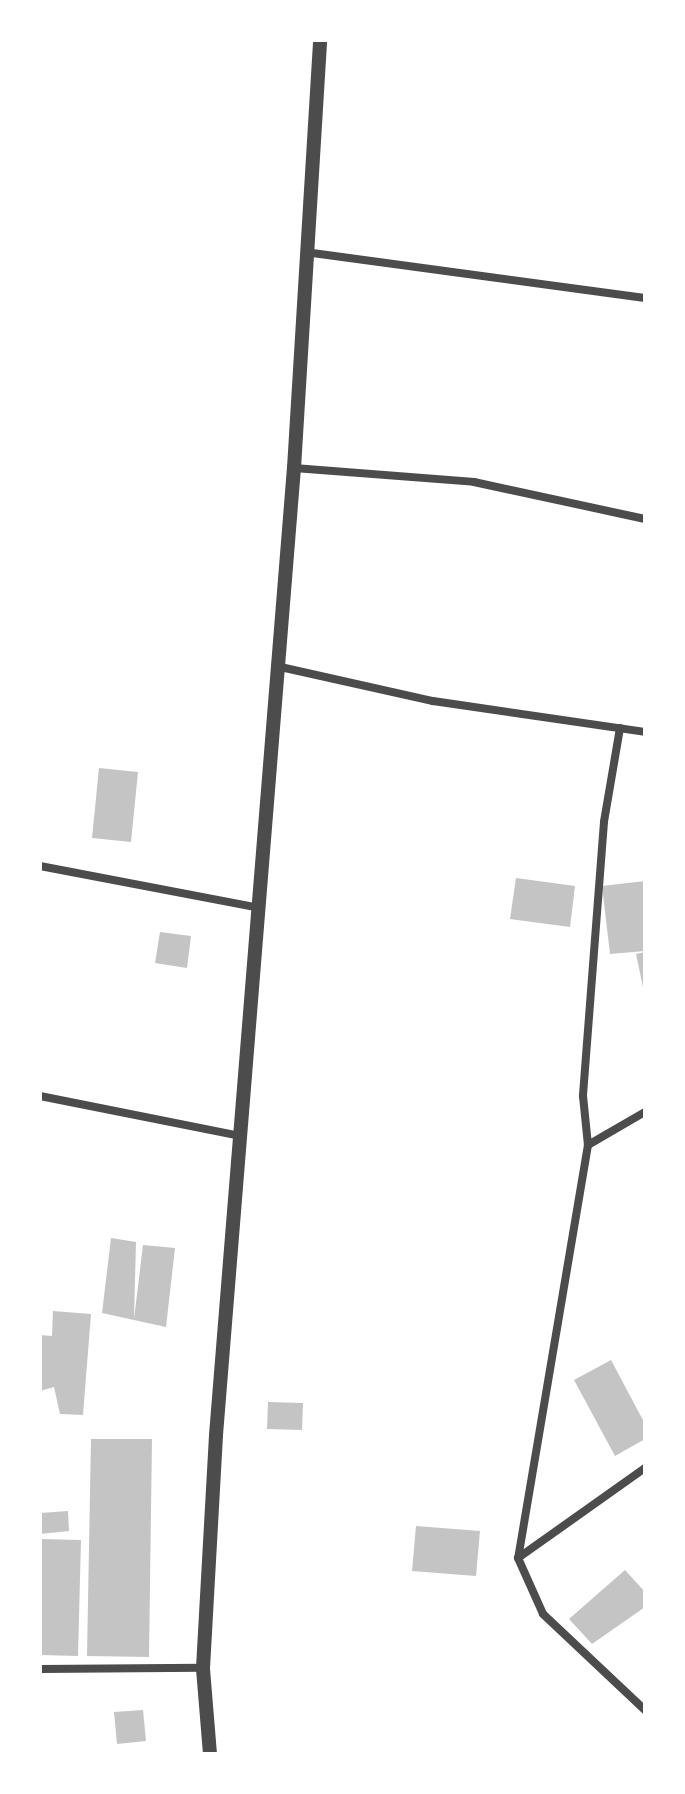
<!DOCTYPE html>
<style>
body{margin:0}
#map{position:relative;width:685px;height:1794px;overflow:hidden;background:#fff;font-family:"Asap Condensed",sans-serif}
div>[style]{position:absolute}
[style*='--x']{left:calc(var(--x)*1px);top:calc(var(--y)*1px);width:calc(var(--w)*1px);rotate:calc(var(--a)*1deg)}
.building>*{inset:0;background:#c4c4c4}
.minor>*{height:8px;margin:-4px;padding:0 4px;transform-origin:4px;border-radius:4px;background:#4c4c4c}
.tertiary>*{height:14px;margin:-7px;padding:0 7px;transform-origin:7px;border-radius:7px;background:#4c4c4c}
span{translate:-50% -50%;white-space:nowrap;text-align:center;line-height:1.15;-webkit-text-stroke:6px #fff;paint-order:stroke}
.frame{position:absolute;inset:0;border:42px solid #fff;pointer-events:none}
</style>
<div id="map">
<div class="building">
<div style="clip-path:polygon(99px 768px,138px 772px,131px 842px,92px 838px)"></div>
<div style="clip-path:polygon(516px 878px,575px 886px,570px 927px,510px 919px)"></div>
<div style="clip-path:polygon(645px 881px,645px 951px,610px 954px,602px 886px)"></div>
<div style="clip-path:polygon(160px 932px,191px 936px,187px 968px,155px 963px)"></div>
<div style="clip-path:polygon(645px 952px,645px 991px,644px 992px,636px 954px)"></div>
<div style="clip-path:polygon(111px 1238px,136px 1242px,134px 1319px,143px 1245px,175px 1248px,166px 1327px,102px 1313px)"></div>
<div style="clip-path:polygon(53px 1311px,91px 1314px,83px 1415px,60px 1414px,54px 1387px,40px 1391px,40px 1335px,52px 1336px)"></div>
<div style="clip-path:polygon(611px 1360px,645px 1424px,645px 1439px,615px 1456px,574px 1380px)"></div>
<div style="clip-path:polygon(268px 1402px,303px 1403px,302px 1430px,267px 1429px)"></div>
<div style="clip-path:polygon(91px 1439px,152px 1439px,149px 1657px,87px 1656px)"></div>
<div style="clip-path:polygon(68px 1511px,69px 1531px,40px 1534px,40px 1513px)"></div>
<div style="clip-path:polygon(416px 1526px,480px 1531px,476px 1576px,412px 1571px)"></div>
<div style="clip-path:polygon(40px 1539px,81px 1540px,78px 1656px,40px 1655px)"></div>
<div style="clip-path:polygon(625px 1570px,645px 1592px,645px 1607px,592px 1644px,569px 1619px)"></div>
<div style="clip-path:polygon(143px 1710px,146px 1741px,117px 1744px,114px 1712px)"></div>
</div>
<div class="minor">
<div style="--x:305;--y:252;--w:343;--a:7.7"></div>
<div style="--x:294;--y:468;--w:181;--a:4.4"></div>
<div style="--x:474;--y:482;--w:175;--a:12.2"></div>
<div style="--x:276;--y:666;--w:161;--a:12.6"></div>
<div style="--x:433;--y:701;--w:214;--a:8.3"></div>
<div style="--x:620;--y:728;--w:95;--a:99.7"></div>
<div style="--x:604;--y:822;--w:275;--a:94.4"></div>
<div style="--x:583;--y:1096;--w:49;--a:84.2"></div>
<div style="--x:588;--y:1145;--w:419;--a:99.6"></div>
<div style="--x:518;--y:1558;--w:61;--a:65.9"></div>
<div style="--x:543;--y:1614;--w:140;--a:43.3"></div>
<div style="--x:40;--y:866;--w:218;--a:10.8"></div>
<div style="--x:40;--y:1096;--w:200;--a:11.3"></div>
<div style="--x:588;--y:1145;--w:66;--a:-30.1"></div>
<div style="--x:518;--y:1558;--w:156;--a:-35.3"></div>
<div style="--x:40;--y:1669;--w:163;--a:-0.4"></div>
</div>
<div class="tertiary">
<div style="--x:210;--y:1754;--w:86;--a:-94.7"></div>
<div style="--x:203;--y:1668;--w:233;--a:-86.8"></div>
<div style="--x:216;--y:1435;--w:970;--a:-85.39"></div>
<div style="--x:294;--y:468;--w:429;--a:-86.5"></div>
</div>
<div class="frame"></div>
</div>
